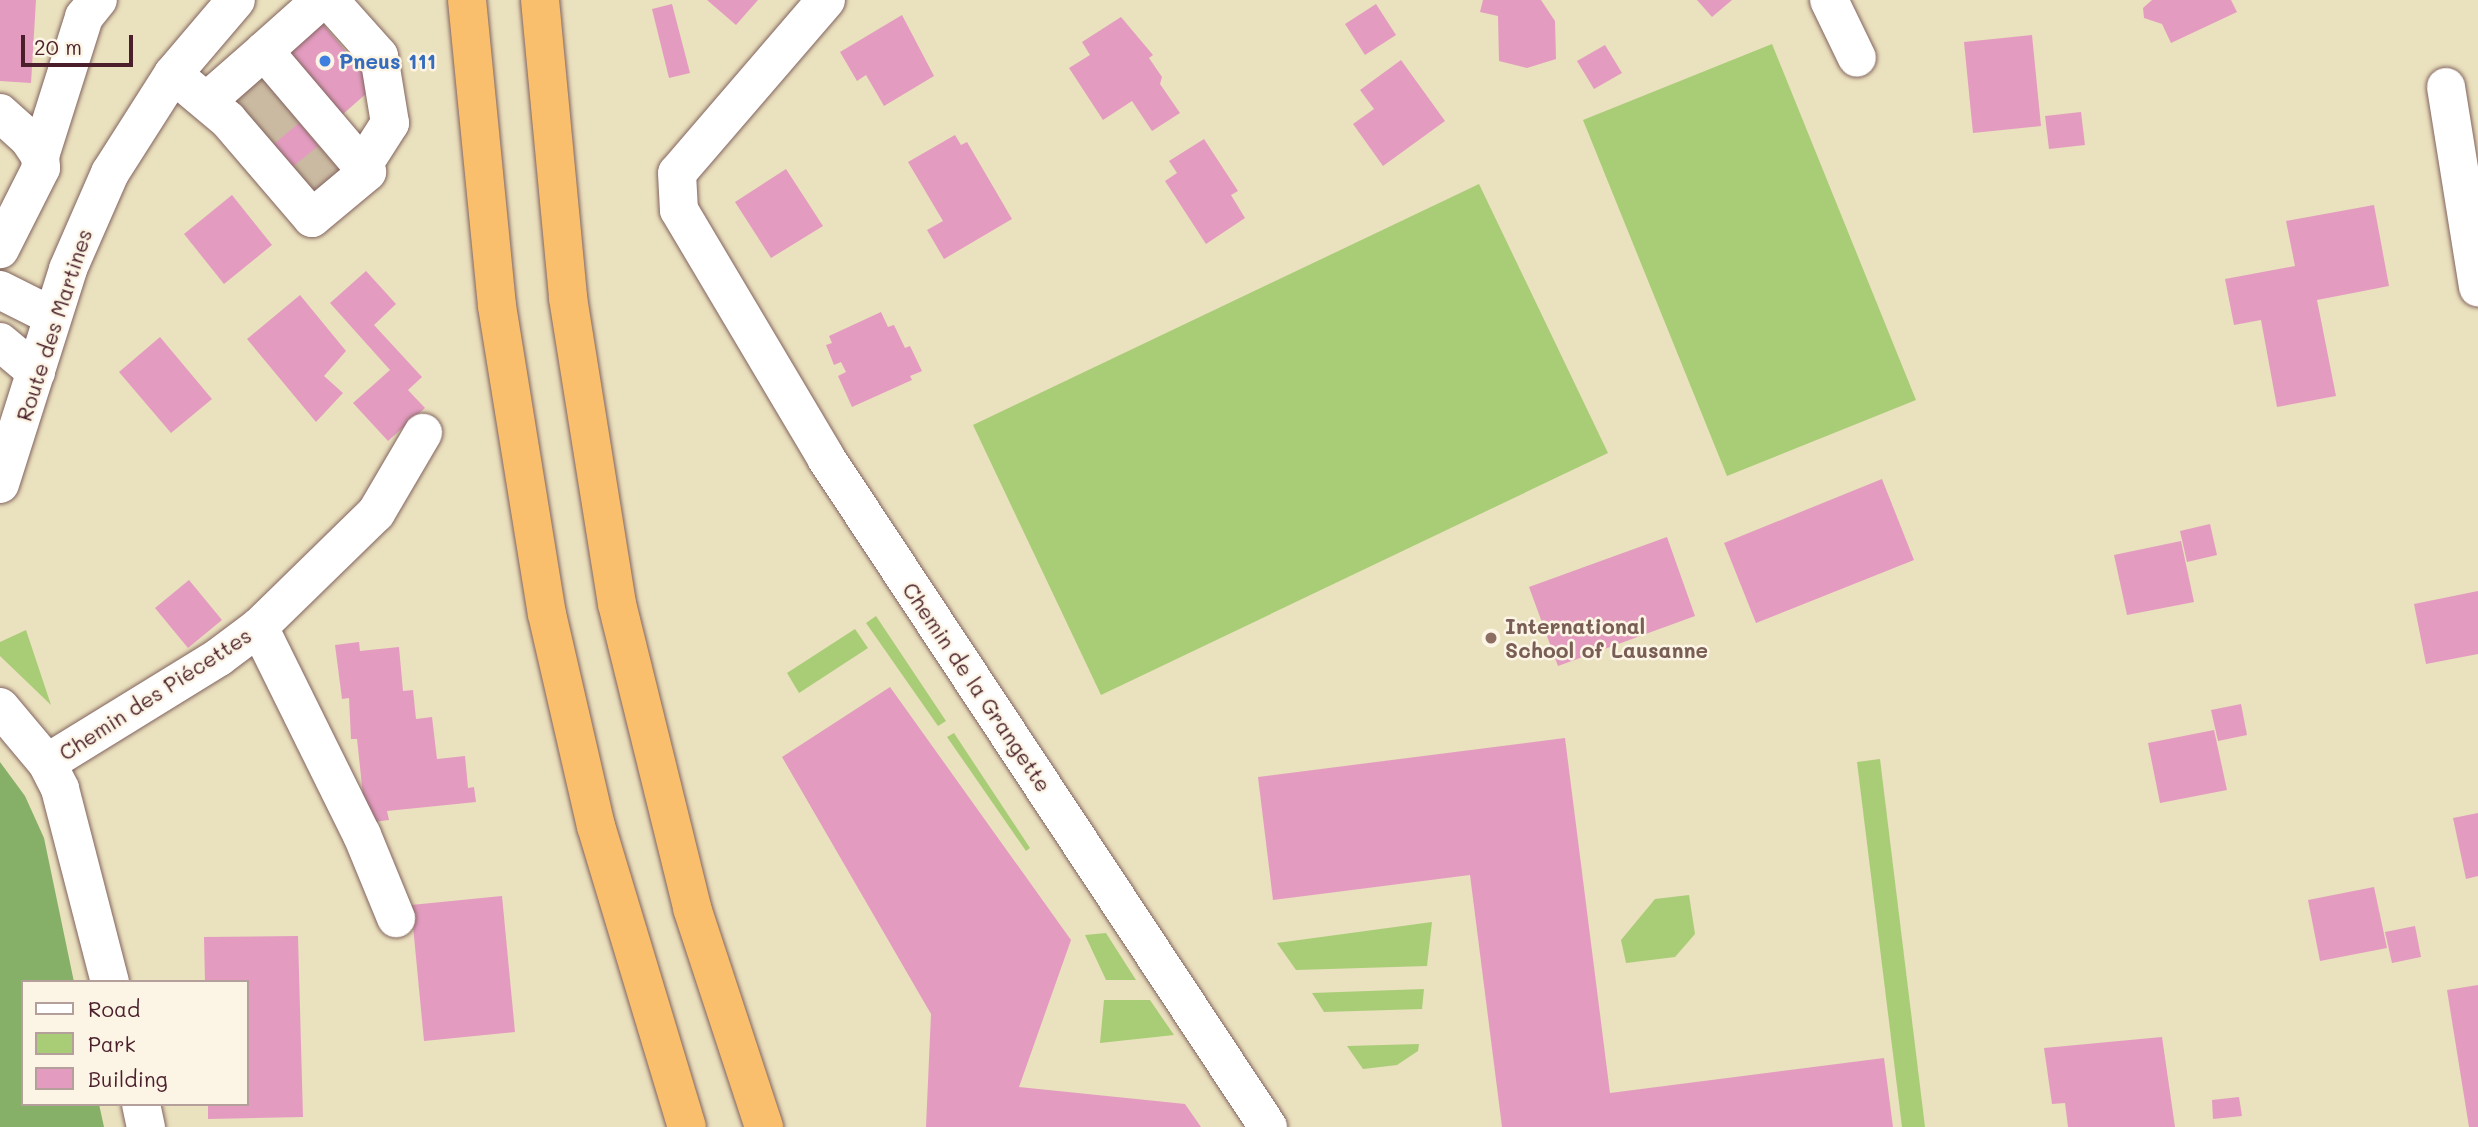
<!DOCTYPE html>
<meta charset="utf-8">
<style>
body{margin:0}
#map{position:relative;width:2478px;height:1127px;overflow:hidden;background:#eae1be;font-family:Mali,sans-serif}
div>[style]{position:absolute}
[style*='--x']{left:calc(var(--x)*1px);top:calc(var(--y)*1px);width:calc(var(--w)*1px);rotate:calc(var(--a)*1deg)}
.green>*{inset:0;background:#a9cd77}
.forest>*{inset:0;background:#86b068}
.building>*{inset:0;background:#e39cc0}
.minor-tunnel>*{height:38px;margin-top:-19px;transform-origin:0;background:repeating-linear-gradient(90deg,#cabaa1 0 38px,transparent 0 57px)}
.roads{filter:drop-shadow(0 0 2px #82635e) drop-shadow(0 0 2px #82635e)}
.minor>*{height:38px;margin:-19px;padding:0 19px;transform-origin:19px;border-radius:19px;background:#fff}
.highway>*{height:38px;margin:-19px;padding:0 19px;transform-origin:19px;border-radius:19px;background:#f9bf6d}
.dots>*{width:19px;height:19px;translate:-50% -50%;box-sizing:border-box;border:4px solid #fcf5e5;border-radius:50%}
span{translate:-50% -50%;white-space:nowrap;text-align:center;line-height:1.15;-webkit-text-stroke:5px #fcf5e5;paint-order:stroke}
.shop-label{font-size:21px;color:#366cbe;font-weight:700}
.left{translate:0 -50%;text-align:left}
.street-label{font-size:21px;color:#4a1f2b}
.education-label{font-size:21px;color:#785e54;font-weight:700}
.legend{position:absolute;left:21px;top:980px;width:228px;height:126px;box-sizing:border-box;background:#fcf5e5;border:2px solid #b59f9b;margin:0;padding:9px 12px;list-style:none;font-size:21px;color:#4a1f2b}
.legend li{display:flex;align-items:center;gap:14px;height:35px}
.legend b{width:35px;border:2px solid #b59f9b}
.scale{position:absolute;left:21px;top:35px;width:112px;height:32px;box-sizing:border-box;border:4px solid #4a1f2b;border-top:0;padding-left:9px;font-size:21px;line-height:24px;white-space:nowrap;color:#4a1f2b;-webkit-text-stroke:5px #fcf5e5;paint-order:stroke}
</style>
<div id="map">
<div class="green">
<div style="clip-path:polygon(1772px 44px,1916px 400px,1727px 476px,1583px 120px)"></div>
<div style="clip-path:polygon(1479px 184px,1608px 453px,1101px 695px,973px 425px)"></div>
<div style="clip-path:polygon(876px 616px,946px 721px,938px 726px,866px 623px)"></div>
<div style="clip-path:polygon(855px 629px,868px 648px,799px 693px,787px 673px)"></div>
<div style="clip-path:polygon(26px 630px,51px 705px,0 656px,0 642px)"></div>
<div style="clip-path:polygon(954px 733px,1030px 848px,1026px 851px,947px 737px)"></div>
<div style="clip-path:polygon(1880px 759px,1925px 1127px,1902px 1127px,1857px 762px)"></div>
<div style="clip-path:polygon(1689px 895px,1695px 934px,1675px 957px,1626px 963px,1621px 940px,1655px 899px)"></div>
<div style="clip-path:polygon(1432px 922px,1427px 966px,1296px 970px,1277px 943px)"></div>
<div style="clip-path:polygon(1106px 933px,1136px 980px,1106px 980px,1085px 935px)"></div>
<div style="clip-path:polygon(1424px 989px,1422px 1009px,1324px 1012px,1312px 993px)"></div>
<div style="clip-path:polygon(1104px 1000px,1150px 1000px,1174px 1035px,1100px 1043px)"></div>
<div style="clip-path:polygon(1419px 1044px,1418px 1051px,1397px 1065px,1363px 1069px,1347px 1046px)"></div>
</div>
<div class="forest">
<div style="clip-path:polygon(0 762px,25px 796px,44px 838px,74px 982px,23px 982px,23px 1104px,99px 1104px,104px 1127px,0 1127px)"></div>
</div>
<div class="building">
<div style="clip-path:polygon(0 0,36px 0,31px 83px,0 81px)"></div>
<div style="clip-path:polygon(707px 0,758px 0,736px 25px)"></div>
<div style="clip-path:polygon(1483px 0,1541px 0,1555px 21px,1556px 59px,1527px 68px,1499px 61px,1498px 16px,1480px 12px)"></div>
<div style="clip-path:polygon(1697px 0,1732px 0,1712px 17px)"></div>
<div style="clip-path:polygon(2231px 0,2237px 12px,2171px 43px,2162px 24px,2144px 18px,2143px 8px,2152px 0)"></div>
<div style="clip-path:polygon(672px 4px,690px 73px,669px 78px,652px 9px)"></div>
<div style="clip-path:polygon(1376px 4px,1396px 35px,1365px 55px,1345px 24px)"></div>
<div style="clip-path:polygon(902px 15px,934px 76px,884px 106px,866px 75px,857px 81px,840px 52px)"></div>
<div style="clip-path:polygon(316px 16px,367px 76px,368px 92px,342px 115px,282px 46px)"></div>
<div style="clip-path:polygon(1121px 17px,1153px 55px,1149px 58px,1162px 77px,1160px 84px,1180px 113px,1152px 131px,1132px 101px,1103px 120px,1069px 68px,1090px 55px,1082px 42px)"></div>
<div style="clip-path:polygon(2032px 35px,2041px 126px,1973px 133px,1964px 42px)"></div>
<div style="clip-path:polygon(1605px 45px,1622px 73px,1594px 89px,1577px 61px)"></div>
<div style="clip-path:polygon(1401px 60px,1445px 121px,1383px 166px,1353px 124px,1374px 109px,1360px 90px)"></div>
<div style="clip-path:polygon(260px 76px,340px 171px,314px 193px,233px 97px)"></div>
<div style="clip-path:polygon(2081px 112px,2085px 145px,2049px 149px,2045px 116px)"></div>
<div style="clip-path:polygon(955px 135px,961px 145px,967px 142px,1012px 219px,944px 259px,927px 230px,943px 221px,908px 162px)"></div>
<div style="clip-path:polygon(1204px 139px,1238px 191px,1231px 195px,1245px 218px,1206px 244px,1165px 181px,1177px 173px,1169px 161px)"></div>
<div style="clip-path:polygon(786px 169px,823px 226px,771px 258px,735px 202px)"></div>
<div style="clip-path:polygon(232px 195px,272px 245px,224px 284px,184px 234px)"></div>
<div style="clip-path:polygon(2374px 205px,2389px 286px,2317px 300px,2336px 396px,2277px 407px,2261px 320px,2234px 325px,2225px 279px,2295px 266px,2286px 221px)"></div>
<div style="clip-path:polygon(366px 271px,396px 304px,374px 325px,422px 377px,408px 390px,425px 408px,388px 441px,353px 403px,390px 370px,330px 303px)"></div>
<div style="clip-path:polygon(300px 295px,346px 351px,324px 376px,343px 393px,316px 422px,247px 339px)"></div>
<div style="clip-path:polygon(881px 312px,888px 327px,894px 325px,905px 348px,910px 346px,922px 371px,910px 376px,912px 380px,852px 407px,838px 376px,846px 372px,841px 362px,834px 365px,826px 345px,832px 343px,829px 336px)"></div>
<div style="clip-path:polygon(160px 337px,212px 399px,171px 433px,119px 372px)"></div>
<div style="clip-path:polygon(1882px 479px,1914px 560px,1756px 623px,1724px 543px)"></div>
<div style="clip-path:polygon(2210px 524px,2217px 555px,2187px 562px,2180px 531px)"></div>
<div style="clip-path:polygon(1667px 537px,1695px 616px,1558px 666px,1529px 587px)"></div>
<div style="clip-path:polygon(2181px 541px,2194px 602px,2127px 615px,2114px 555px)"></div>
<div style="clip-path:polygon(189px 580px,222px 620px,188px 648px,155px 608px)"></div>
<div style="clip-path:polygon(2478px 591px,2478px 654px,2426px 664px,2414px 604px)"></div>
<div style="clip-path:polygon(359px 642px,360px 651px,399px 647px,403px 691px,413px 690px,416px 719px,432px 717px,437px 759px,465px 756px,468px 788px,474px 787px,476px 802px,387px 811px,389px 820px,366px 823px,357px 739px,351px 739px,349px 698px,342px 699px,335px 645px)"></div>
<div style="clip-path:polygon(890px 687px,1071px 940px,1019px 1087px,1185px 1104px,1201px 1127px,926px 1127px,931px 1014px,782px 757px)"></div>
<div style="clip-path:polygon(2241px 704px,2247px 735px,2218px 741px,2211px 710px)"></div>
<div style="clip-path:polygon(2214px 730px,2227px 790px,2160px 803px,2148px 743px)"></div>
<div style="clip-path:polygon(1565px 738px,1610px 1093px,1884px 1058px,1893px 1127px,1502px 1127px,1470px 875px,1273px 900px,1258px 777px)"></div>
<div style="clip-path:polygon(2478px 813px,2478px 876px,2466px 879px,2453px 818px)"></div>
<div style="clip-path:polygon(2374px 887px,2387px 948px,2320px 961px,2308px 900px)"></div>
<div style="clip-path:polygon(502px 896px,515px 1032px,424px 1041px,411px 905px)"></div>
<div style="clip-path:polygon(2415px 926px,2421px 957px,2392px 963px,2385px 932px)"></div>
<div style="clip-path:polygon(298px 936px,303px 1117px,208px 1119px,208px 1104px,247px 1104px,247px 982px,205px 982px,204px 937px)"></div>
<div style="clip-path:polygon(2478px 985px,2478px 1127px,2469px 1127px,2447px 990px)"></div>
<div style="clip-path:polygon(2162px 1037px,2175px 1127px,2068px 1127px,2065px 1103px,2052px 1104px,2044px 1048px)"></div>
<div style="clip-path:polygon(2239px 1097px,2242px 1116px,2213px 1119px,2212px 1100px)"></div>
</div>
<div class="minor-tunnel">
<div style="--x:242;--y:108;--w:34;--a:-40"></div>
<div style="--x:261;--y:130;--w:34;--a:-40"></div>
<div style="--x:304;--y:182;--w:35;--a:-39"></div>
</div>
<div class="roads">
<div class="minor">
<div style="--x:329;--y:0;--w:75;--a:48.2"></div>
<div style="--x:379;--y:56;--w:68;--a:80.7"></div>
<div style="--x:390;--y:123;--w:52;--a:122.5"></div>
<div style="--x:826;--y:0;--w:228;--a:130.7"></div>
<div style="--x:677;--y:173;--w:37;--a:87"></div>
<div style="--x:679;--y:210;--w:288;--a:59.3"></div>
<div style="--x:826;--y:458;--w:802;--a:56.55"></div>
<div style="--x:1829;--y:0;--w:64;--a:64.2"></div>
<div style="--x:264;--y:51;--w:76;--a:-41.8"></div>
<div style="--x:173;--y:74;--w:72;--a:39.9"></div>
<div style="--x:228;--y:120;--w:129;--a:49.4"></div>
<div style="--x:312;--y:218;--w:72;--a:-39.9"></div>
<div style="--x:367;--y:172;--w:159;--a:-130.4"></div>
<div style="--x:264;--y:51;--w:74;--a:138.8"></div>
<div style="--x:2446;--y:87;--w:203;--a:80.9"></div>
<div style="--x:0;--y:113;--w:38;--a:42"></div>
<div style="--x:28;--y:138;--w:22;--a:56"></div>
<div style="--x:40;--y:156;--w:12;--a:85"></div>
<div style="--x:41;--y:168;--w:91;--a:116.8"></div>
<div style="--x:40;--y:156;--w:146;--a:-72.4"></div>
<div style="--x:84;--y:17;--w:22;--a:-51"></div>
<div style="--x:0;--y:290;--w:58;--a:26.6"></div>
<div style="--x:0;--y:342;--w:47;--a:39.8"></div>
<div style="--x:0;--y:484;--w:225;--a:-72.4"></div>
<div style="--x:68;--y:269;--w:105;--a:-66.4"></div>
<div style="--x:110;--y:173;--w:117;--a:-57.5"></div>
<div style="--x:173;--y:74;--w:97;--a:-49.6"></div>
<div style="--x:259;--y:627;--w:232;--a:63.7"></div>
<div style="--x:362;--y:835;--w:90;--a:67.7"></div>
<div style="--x:0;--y:707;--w:73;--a:50"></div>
<div style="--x:47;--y:763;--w:29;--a:63"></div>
<div style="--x:60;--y:789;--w:199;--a:75.5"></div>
<div style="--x:47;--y:763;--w:202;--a:-31.6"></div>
<div style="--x:219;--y:657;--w:50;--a:-36.9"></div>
<div style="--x:259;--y:627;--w:163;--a:-44.3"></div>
<div style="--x:376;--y:513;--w:93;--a:-59.6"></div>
<div style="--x:141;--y:1104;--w:24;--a:78"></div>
</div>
<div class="highway">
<div style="--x:467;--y:0;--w:307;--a:84.4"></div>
<div style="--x:497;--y:306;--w:312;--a:80.8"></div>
<div style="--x:547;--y:614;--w:218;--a:77"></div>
<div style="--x:596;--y:826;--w:314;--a:73.2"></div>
<div style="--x:540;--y:0;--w:299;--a:84.6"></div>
<div style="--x:568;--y:298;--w:310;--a:80.9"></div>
<div style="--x:617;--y:604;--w:313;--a:76.1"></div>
<div style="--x:692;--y:908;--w:231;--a:71.8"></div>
</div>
</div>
<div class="dots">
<div style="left:325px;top:61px;background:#3f7fe0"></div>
<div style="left:1491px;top:638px;background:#8d6e63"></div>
</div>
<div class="shop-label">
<span class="left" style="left:339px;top:61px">Pneus 111</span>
</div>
<div class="street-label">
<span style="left:54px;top:325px;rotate:-72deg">Route des Martines</span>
<span style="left:977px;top:687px;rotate:56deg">Chemin de la Grangette</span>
<span style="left:155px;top:694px;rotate:-33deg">Chemin des Piécettes</span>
</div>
<div class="education-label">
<span class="left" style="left:1505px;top:638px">International<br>School of Lausanne</span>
</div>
<ul class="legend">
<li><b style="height:9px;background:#fff"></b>Road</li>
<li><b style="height:19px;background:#a9cd77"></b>Park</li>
<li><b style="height:19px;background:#e39cc0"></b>Building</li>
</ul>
<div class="scale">20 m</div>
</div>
